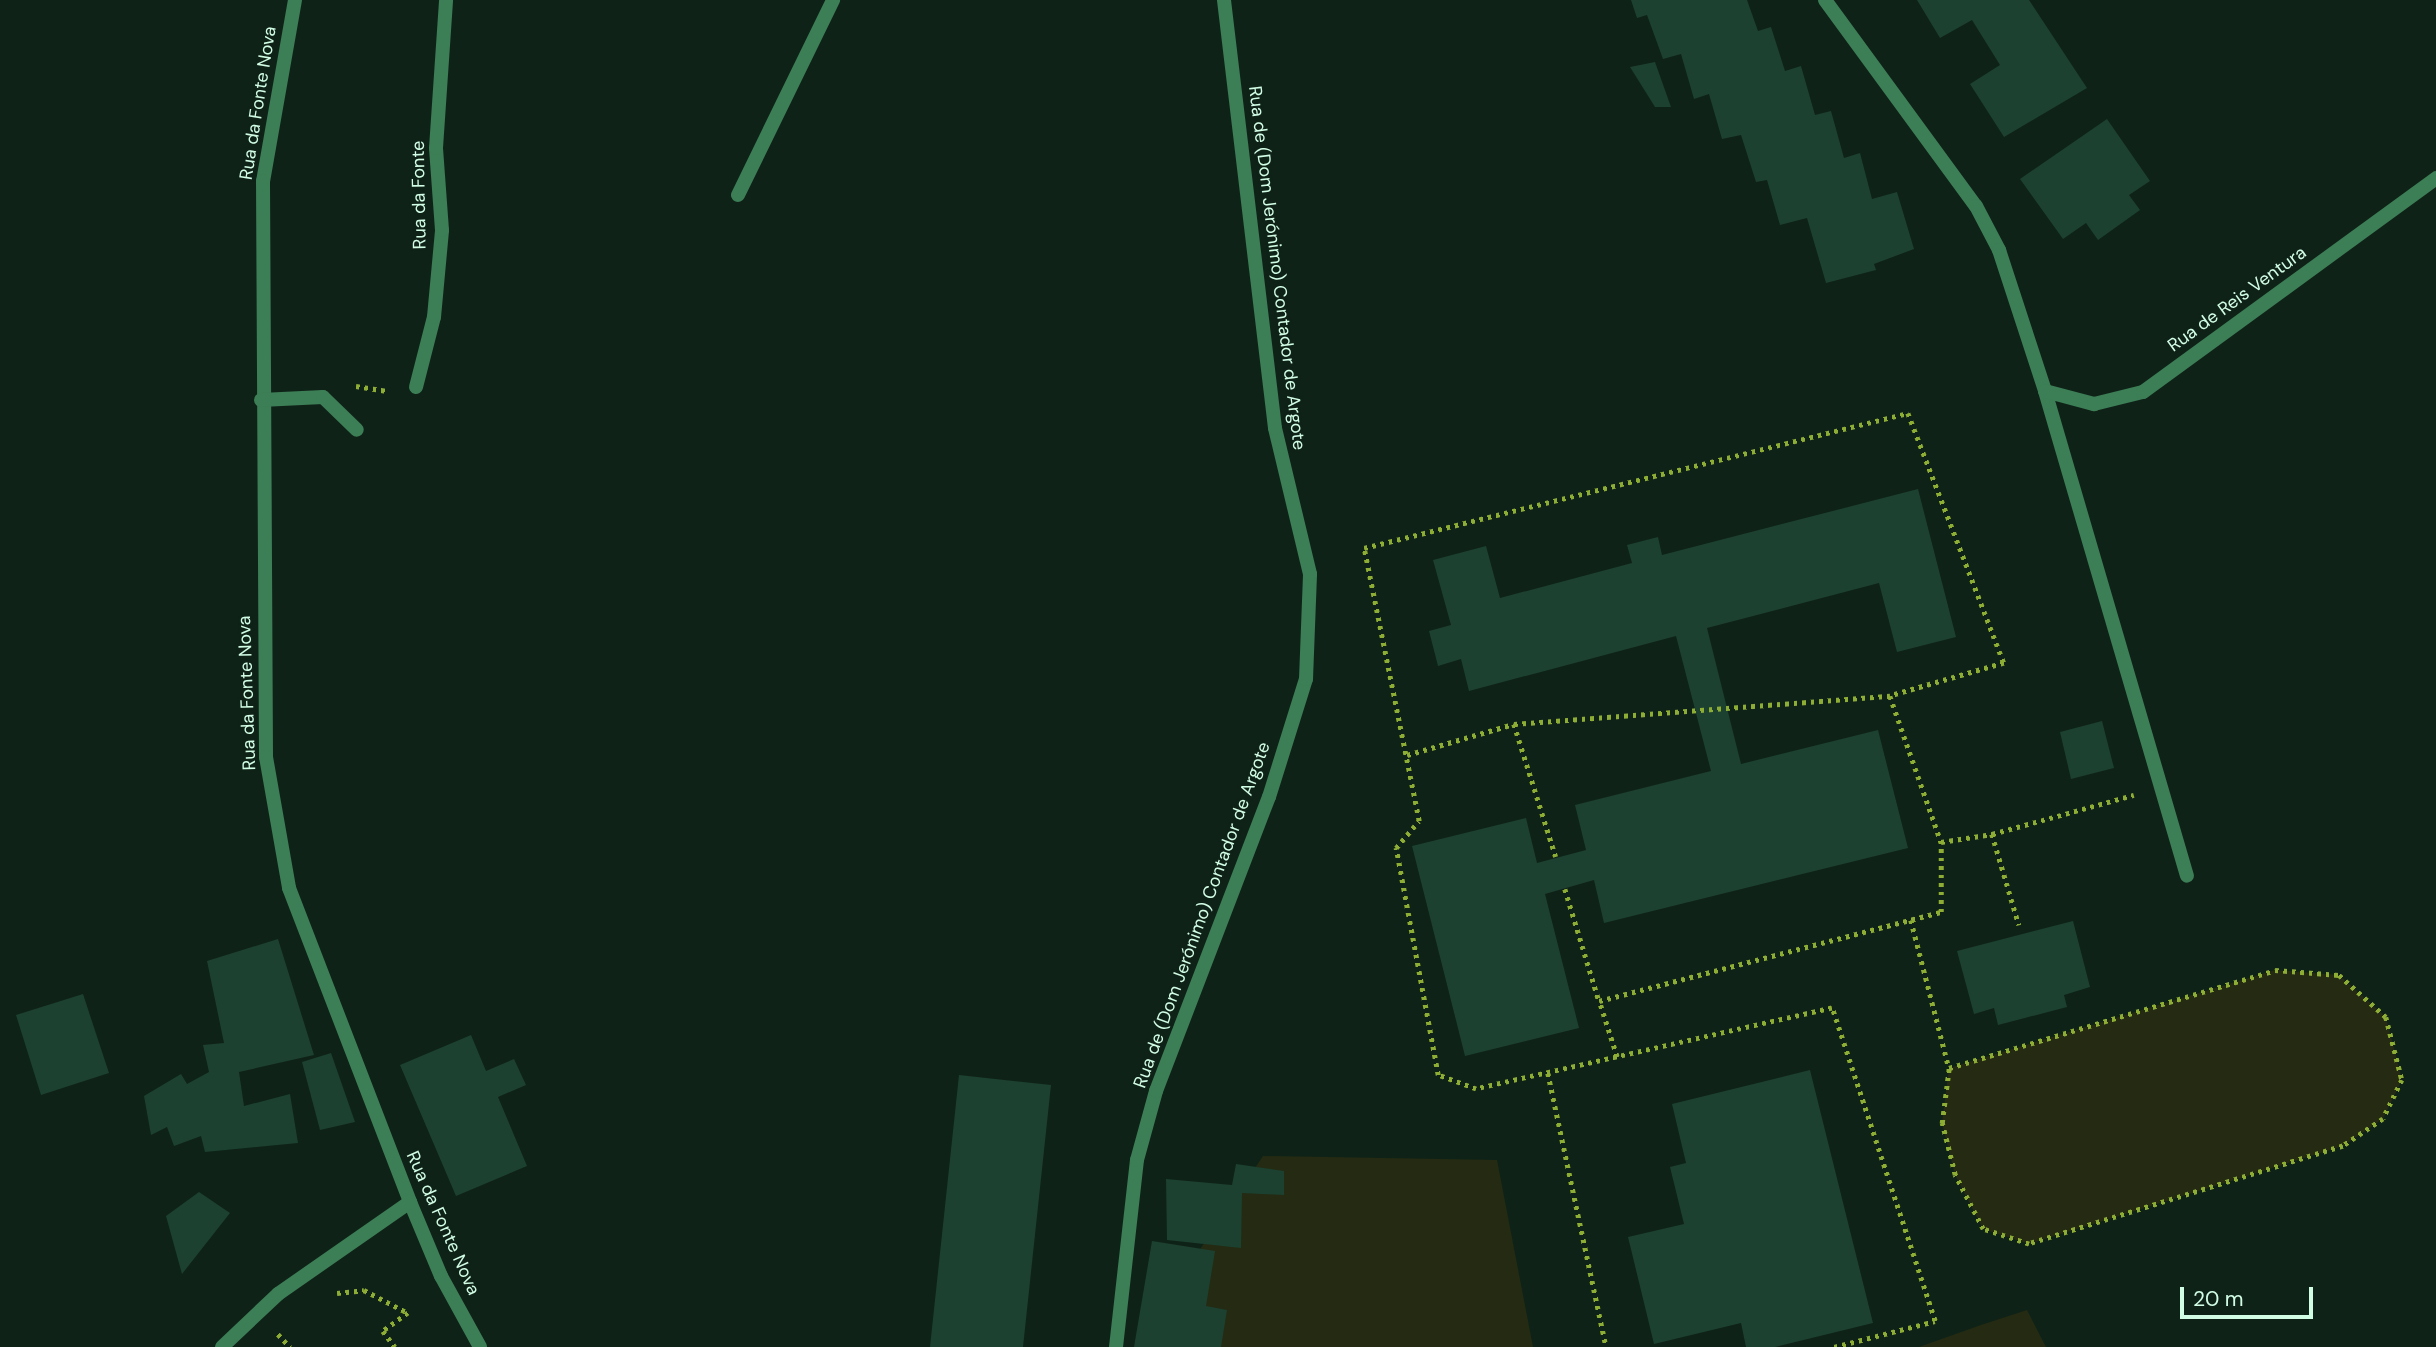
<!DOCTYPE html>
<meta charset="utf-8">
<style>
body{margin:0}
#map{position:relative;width:2436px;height:1347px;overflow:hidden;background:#0f2218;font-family:"DM Sans",sans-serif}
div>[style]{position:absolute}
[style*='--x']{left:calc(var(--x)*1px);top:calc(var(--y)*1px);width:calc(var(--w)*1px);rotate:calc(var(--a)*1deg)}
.green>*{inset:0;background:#242b12}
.building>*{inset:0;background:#1c4130}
.path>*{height:4.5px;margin-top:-2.25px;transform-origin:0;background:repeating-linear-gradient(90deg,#8dad35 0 3.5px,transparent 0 8.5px)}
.street>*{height:14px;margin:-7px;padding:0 7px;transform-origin:7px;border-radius:7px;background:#3c7e55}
span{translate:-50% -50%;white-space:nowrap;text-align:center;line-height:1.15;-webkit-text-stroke:5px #0f2218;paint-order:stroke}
.street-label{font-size:18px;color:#d2fde5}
.scale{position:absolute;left:2180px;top:1287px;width:133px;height:32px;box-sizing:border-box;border:4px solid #d2fde5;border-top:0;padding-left:9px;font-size:21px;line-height:24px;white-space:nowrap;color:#d2fde5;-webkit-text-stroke:5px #0f2218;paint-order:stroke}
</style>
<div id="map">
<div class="green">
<div style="clip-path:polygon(2275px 970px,2339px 975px,2386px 1017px,2402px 1080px,2383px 1119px,2343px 1146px,2029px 1244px,1983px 1229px,1955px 1175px,1942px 1123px,1949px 1068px)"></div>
<div style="clip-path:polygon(1263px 1156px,1497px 1160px,1533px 1347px,1134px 1347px)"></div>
<div style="clip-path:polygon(2027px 1310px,2046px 1347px,1919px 1347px,1981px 1325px)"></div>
</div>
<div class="building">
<div style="clip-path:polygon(1631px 0,1747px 0,1758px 31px,1771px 27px,1785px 71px,1801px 66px,1815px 115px,1831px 111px,1844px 158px,1860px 153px,1872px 199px,1897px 192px,1914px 249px,1874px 264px,1876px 270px,1826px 283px,1807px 218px,1780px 225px,1767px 180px,1756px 182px,1741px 135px,1722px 139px,1709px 94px,1694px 99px,1681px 54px,1663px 59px,1647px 15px,1637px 18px)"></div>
<div style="clip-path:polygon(1917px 0,2029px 0,2087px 88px,2004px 137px,1970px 84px,2000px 65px,1972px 20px,1940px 38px)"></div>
<div style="clip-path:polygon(1655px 62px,1671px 107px,1655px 107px,1630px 67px)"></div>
<div style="clip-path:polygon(2107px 119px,2150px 181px,2129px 195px,2140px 210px,2098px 240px,2086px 223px,2063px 239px,2020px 179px)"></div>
<div style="clip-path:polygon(1918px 489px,1956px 637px,1897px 652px,1879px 583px,1707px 628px,1741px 764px,1878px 730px,1908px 848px,1604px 923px,1594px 880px,1545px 894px,1579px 1028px,1465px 1056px,1412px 846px,1526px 818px,1537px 863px,1586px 850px,1575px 805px,1711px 771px,1676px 636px,1469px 691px,1461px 659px,1438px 666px,1429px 631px,1451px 625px,1433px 560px,1486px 546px,1500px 598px,1632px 563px,1627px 545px,1658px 537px,1662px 555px)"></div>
<div style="clip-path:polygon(2102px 721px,2114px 768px,2071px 779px,2060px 732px)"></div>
<div style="clip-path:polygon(2073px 921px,2090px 987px,2064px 995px,2067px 1007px,1998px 1025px,1994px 1008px,1974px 1014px,1957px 951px)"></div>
<div style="clip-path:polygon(278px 939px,314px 1055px,239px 1072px,244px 1106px,290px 1094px,298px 1143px,205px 1152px,201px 1136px,174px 1146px,167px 1127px,151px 1135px,144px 1096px,181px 1074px,187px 1084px,209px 1072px,203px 1045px,224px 1043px,207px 961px)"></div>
<div style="clip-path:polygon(83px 994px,109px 1073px,41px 1095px,16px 1015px)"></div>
<div style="clip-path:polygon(471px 1035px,486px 1071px,514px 1059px,526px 1085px,498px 1097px,527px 1166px,456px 1196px,400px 1065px)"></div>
<div style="clip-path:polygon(331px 1053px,355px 1122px,320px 1130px,302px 1062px)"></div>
<div style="clip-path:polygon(1810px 1070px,1873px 1323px,1775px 1347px,1746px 1347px,1741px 1323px,1654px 1344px,1628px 1237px,1684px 1224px,1670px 1167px,1686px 1163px,1672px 1104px)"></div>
<div style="clip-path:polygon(959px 1075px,1051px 1085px,1023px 1347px,930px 1347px)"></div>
<div style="clip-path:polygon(1236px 1164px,1284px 1171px,1284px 1195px,1242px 1193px,1241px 1248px,1167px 1240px,1166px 1179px,1232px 1185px)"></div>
<div style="clip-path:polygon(199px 1192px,230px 1213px,182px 1274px,166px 1216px)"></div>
<div style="clip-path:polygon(1152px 1241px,1215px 1251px,1206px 1306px,1227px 1310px,1221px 1347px,1134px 1347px)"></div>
</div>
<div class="path">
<div style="--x:356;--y:386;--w:30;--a:9"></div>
<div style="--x:1514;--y:724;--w:377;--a:-4.3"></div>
<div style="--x:1407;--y:755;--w:111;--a:-16.2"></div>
<div style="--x:1514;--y:724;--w:139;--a:72.5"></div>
<div style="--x:1992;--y:834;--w:95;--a:73.5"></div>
<div style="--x:1565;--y:889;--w:117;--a:73.1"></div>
<div style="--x:1911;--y:920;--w:153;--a:75.6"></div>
<div style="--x:1949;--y:1068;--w:340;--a:-16.7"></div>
<div style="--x:2275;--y:970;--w:64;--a:4.5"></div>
<div style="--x:2339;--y:975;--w:63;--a:41.8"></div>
<div style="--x:2386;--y:1017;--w:65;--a:75.7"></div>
<div style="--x:2402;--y:1080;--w:43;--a:116"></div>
<div style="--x:2383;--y:1119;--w:48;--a:146"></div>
<div style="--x:2343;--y:1146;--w:329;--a:162.7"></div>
<div style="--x:2029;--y:1244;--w:48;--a:-161.9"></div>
<div style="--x:1983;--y:1229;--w:61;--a:-117.4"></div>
<div style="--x:1955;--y:1175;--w:54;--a:-104"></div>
<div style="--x:1942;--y:1123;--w:55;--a:-82.7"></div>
<div style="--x:1617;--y:1057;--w:59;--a:-107.8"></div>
<div style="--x:1599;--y:1001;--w:353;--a:-14.6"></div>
<div style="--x:1941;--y:912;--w:70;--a:-90"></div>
<div style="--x:1548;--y:1073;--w:280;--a:78"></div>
<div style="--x:337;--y:1293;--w:27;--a:-6"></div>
<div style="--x:364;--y:1290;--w:50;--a:27.6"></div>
<div style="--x:408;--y:1313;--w:31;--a:144"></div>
<div style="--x:383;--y:1331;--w:20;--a:53"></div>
<div style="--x:278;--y:1334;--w:18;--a:47"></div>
<div style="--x:1834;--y:1347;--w:104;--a:-14.4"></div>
<div style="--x:1935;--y:1321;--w:330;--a:-108.2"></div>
<div style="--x:1832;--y:1008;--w:365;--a:167.2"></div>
<div style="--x:1476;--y:1089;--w:40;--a:-159.8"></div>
<div style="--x:1438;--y:1075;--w:231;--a:-100.5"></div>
<div style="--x:1396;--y:848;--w:35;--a:-50"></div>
<div style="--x:1419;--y:821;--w:278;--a:-101.4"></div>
<div style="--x:1364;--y:548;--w:561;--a:-13.94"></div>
<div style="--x:1908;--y:413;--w:268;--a:69"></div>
<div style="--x:2004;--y:663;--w:119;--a:163.9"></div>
<div style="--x:1890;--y:696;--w:155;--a:70.7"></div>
<div style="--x:1941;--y:842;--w:52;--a:-8.9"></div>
<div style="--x:1992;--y:834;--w:147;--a:-15.4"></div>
</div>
<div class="street">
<div style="--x:295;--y:0;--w:184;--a:100"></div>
<div style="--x:263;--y:181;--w:576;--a:89.7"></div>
<div style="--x:266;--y:757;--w:133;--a:80"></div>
<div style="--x:289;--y:888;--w:337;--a:68.9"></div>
<div style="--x:410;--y:1202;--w:80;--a:67.3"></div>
<div style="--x:441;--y:1276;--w:81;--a:61.2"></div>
<div style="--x:1825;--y:0;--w:255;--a:53.8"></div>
<div style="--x:1976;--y:206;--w:50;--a:62.4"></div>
<div style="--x:1999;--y:250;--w:148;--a:71.9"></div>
<div style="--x:2045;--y:391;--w:505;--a:73.68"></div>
<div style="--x:738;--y:195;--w:217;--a:-64"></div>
<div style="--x:416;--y:387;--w:72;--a:-75.6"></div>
<div style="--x:434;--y:317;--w:87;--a:-84.7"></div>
<div style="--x:442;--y:230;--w:82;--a:-94.2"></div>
<div style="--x:436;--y:148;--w:148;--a:-86.1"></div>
<div style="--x:2045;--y:391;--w:51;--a:14.9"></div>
<div style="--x:2094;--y:404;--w:50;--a:-13.8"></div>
<div style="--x:2143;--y:392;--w:363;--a:-36.1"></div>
<div style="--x:261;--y:400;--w:62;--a:-2.8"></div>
<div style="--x:323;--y:397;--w:47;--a:44.1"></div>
<div style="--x:222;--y:1347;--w:77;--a:-43.4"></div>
<div style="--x:278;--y:1294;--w:161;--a:-34.9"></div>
<div style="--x:1116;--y:1347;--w:188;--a:-83.6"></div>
<div style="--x:1137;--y:1160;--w:72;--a:-74.6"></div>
<div style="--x:1156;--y:1091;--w:315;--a:-69"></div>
<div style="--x:1269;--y:797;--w:124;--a:-72.6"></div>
<div style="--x:1306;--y:679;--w:105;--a:-87.8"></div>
<div style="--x:1310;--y:574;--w:150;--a:-103.5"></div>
<div style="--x:1275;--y:428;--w:431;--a:-96.8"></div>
</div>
<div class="street-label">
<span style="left:258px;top:103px;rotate:-81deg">Rua da Fonte Nova</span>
<span style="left:419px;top:195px;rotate:-91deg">Rua da Fonte</span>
<span style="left:1277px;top:268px;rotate:83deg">Rua de (Dom Jerónimo) Contador de Argote</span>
<span style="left:2237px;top:299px;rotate:-36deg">Rua de Reis Ventura</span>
<span style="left:247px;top:693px;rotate:-92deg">Rua da Fonte Nova</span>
<span style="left:1202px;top:915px;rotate:-70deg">Rua de (Dom Jerónimo) Contador de Argote</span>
<span style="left:443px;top:1223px;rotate:66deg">Rua da Fonte Nova</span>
</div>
<div class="scale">20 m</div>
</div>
